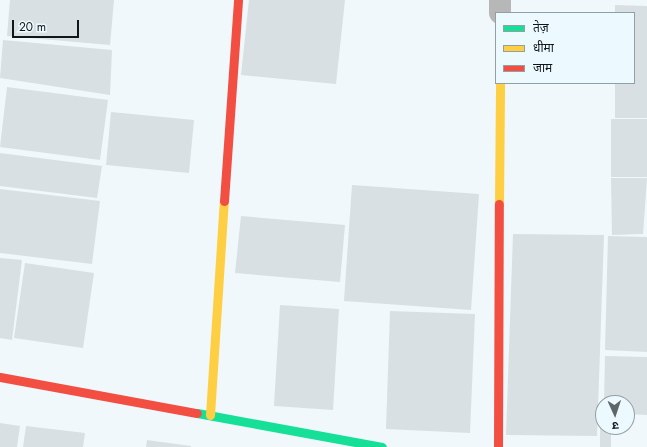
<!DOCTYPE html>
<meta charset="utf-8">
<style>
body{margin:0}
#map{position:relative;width:647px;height:447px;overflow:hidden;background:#f0f8fb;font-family:Jost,"Noto Sans Devanagari",sans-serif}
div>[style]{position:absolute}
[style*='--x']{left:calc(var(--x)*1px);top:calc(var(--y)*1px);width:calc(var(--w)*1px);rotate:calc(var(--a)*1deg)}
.building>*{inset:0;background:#d9e0e3}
.street>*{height:22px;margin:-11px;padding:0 11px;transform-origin:11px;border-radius:11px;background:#b7b7b7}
.fast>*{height:9px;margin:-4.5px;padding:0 4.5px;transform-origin:4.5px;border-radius:4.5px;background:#16e098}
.slow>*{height:9px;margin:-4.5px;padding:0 4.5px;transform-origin:4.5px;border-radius:4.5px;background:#ffcf43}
.jam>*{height:9px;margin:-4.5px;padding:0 4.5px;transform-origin:4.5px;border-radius:4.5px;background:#f24e42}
span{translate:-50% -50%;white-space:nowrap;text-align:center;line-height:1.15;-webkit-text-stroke:4px #ecfaff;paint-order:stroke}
.legend{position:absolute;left:495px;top:12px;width:140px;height:72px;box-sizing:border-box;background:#ecfaff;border:1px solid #949fa3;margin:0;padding:5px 7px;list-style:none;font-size:12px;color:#111719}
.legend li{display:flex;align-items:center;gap:8px;height:20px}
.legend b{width:20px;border:1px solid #949fa3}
.north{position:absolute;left:595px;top:395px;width:40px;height:40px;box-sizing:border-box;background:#ecfaff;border:1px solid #949fa3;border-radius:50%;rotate:177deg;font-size:11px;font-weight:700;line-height:16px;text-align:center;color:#111719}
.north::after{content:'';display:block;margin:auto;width:14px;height:18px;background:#5f6668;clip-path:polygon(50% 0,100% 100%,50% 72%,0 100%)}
.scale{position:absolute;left:12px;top:20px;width:67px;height:18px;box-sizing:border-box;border:2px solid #111719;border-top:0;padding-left:5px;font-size:12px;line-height:14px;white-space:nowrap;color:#111719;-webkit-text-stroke:3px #ecfaff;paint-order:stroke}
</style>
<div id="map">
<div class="building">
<div style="clip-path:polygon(10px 0,114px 0,110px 45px,7px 36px)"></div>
<div style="clip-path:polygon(249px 0,345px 0,336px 84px,241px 75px)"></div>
<div style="clip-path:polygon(615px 5px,647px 6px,647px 118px,615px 118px,615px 83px,634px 83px,634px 13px,615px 13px)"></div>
<div style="clip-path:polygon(3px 40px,112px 50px,110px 95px,0 78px)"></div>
<div style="clip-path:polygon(7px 87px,108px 100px,100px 160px,0 147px)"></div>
<div style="clip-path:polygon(111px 112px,194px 120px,189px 173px,106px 165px)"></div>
<div style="clip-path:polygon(611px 119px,647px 119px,647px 177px,611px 177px)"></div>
<div style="clip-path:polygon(0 153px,102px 166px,97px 198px,0 186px)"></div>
<div style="clip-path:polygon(611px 178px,647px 178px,643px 234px,612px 235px)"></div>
<div style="clip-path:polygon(352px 185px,479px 194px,471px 310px,344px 301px)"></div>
<div style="clip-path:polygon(0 189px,100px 201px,92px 264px,0 253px)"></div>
<div style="clip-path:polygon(241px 216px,345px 225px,340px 282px,235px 273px)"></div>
<div style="clip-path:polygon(513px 234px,604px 235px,597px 436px,506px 435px)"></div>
<div style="clip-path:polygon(608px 236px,647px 237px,647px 352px,605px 350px)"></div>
<div style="clip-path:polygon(0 258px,22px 260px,12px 340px,0 338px)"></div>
<div style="clip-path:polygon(25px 263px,94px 273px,83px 348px,14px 338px)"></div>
<div style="clip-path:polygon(280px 305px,339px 309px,333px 410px,274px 406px)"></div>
<div style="clip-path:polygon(390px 311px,475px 314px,470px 433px,386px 429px)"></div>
<div style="clip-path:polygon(605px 356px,647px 357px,647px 415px,627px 414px,627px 403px,604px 403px)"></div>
<div style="clip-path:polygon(600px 418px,603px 418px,603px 427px,611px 427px,611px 447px,600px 447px)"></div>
<div style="clip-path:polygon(0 423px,20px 426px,17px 447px,0 447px)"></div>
<div style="clip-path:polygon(26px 426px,85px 433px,83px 447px,23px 447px)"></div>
<div style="clip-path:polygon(147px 440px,191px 446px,191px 447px,146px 447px)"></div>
</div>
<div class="street">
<div style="--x:500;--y:13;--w:13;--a:-90"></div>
</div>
<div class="fast">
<div style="--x:197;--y:413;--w:188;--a:10.4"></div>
</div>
<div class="slow">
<div style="--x:499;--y:204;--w:121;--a:-89.5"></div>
<div style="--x:210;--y:415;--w:214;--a:-86.3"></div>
</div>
<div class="jam">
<div style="--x:224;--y:201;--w:201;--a:-86"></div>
<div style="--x:0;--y:377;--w:200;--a:10.4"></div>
<div style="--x:498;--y:447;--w:243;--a:-89.8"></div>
</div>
<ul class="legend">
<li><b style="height:5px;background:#16e098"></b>तेज़</li>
<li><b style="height:5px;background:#ffcf43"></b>धीमा</li>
<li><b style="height:5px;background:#f24e42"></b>जाम</li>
</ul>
<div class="north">उ</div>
<div class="scale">20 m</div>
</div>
